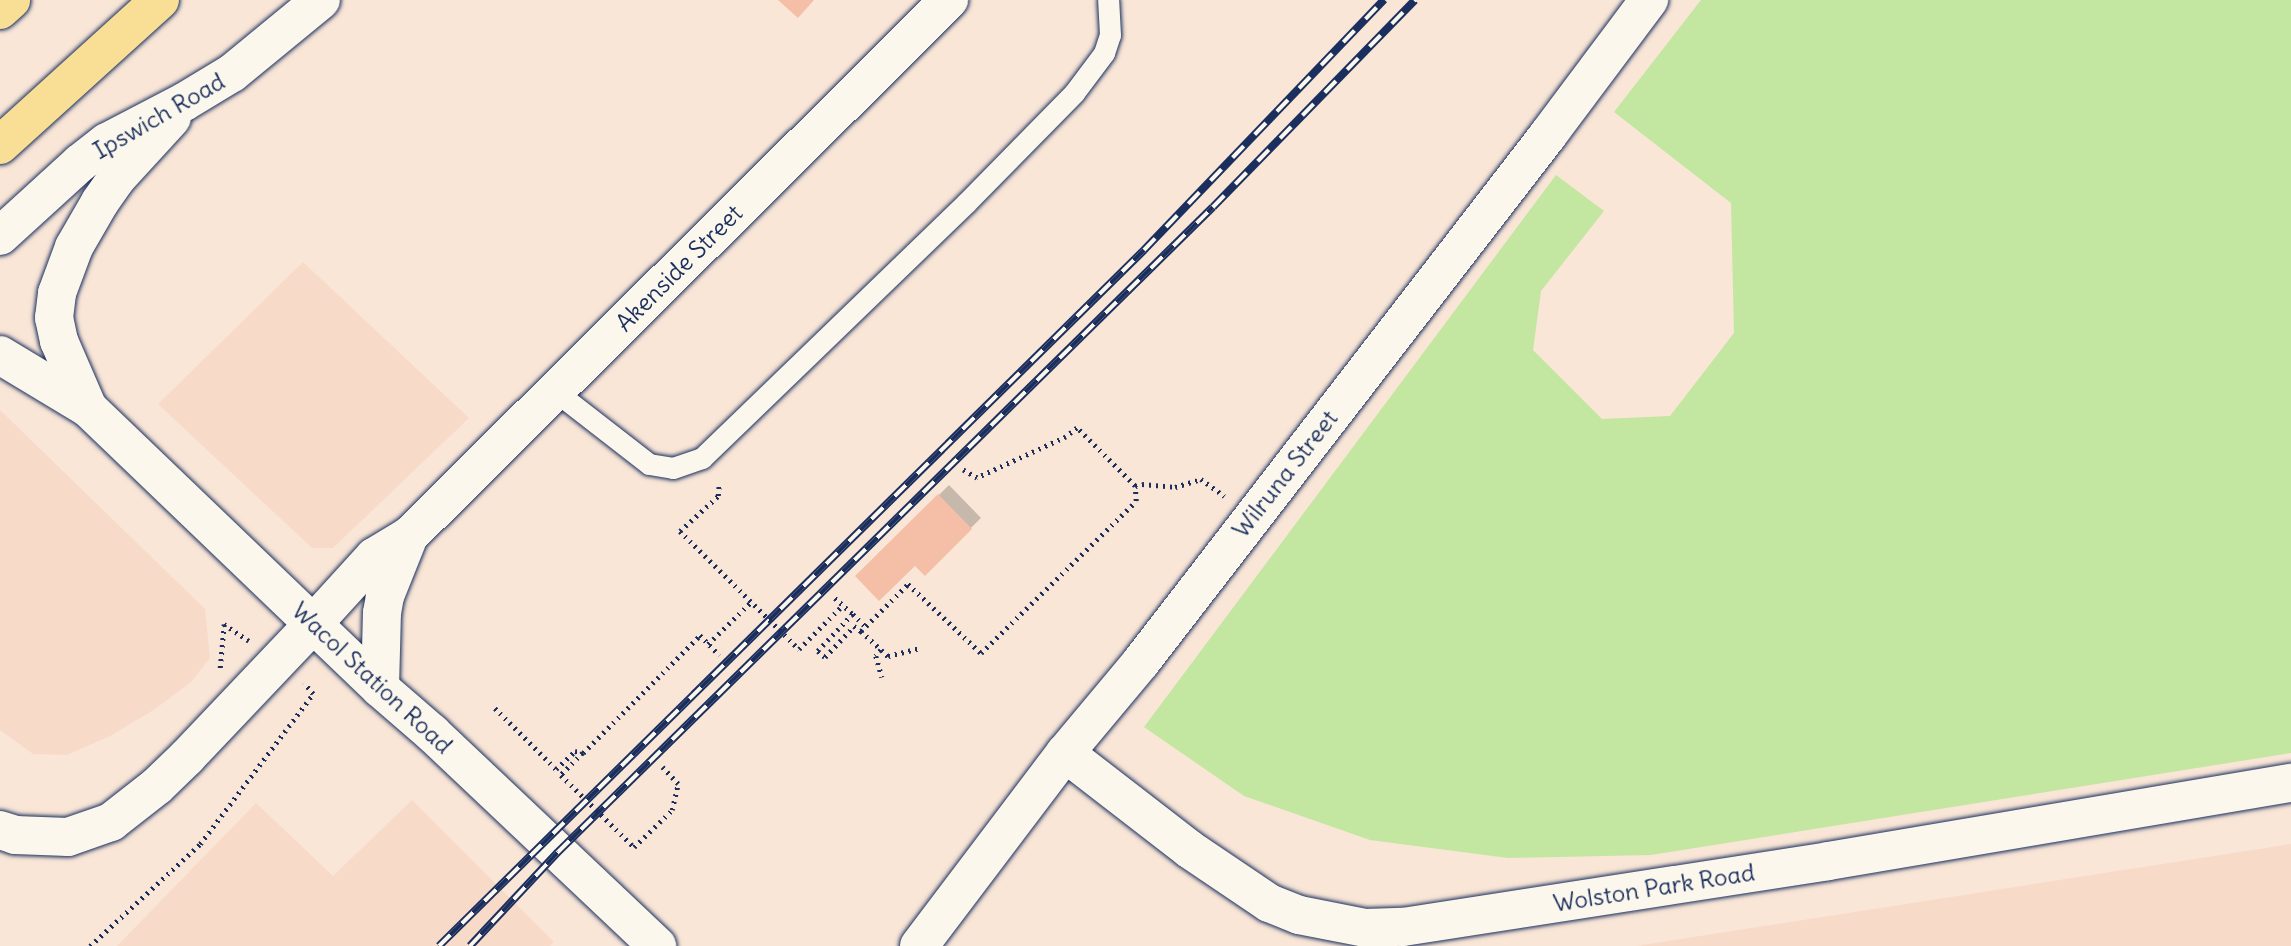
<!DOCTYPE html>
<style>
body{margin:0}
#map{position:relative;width:2291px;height:946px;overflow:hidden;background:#f9e6d7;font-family:Delius,sans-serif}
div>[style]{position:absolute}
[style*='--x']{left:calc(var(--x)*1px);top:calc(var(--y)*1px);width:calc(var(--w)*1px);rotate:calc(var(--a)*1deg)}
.built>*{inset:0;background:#f8dac8}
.green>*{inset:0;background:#c3e6a0}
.shadow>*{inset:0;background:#0003}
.building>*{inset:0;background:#f4bfa6}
.path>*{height:4.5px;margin-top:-2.25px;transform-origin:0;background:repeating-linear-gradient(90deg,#1b2f5e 0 2px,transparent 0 7px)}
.roads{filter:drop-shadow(0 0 2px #1b2f5e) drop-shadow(0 0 2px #1b2f5e)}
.lane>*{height:21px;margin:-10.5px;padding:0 10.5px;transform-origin:10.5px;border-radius:10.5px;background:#fbf7ec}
.street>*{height:38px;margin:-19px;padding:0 19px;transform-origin:19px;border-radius:19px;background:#fbf7ec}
.secondary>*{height:38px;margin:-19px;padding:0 19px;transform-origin:19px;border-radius:19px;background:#fbf7ec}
.highway>*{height:38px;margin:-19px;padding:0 19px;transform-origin:19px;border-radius:19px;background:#f9df96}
.rail>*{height:8px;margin-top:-4px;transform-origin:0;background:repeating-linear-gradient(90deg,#fbf7ec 0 16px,#1b2f5e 0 32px);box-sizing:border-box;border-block:2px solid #1b2f5e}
.path-bridge>*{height:4.5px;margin-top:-2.25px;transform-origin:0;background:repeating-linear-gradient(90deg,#1b2f5e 0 2px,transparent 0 7px)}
span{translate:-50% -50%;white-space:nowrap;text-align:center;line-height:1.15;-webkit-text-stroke:5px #fbf7ec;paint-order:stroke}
.street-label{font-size:24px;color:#1b2f5e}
</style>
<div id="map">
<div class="built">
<div style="clip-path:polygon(303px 262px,469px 418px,333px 548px,312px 548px,158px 404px)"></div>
<div style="clip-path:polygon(0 410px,205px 609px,210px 658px,191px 682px,155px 709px,110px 736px,67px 755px,33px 754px,0 730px)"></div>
<div style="clip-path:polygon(412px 800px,554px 942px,550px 946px,117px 946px,256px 803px,333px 876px)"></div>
<div style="clip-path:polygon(2291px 844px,2291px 946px,1636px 946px)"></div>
</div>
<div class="green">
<div style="clip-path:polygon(1701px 0,2291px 0,2291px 753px,1651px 855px,1508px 858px,1370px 840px,1244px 796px,1144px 727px,1556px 175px,1604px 211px,1541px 291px,1533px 350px,1602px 419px,1670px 416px,1734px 333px,1731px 203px,1614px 112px)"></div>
</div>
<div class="shadow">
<div style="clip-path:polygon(949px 485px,981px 518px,925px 573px,915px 564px,857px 576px)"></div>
</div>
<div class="building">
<div style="clip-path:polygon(778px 0,814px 0,798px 18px)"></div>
<div style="clip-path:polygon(938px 494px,972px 529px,925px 576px,915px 566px,879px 601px,855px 576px)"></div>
</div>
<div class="path">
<div style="--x:1135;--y:486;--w:7;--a:-16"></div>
<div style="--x:1142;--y:484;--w:33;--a:5"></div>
<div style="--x:1175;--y:487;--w:27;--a:-17"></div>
<div style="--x:1201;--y:479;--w:29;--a:36"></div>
<div style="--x:680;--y:531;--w:52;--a:-42.6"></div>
<div style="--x:718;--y:496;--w:12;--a:-85"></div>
<div style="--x:835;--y:598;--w:24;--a:42"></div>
<div style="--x:853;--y:614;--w:51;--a:133.4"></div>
<div style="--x:818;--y:651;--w:9;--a:41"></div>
<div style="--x:825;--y:657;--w:42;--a:-46.9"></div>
<div style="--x:854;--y:626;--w:9;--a:36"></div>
<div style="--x:861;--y:631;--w:66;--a:-45"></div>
<div style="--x:908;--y:584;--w:100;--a:43.4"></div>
<div style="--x:981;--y:653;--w:217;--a:-44.4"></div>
<div style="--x:1136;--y:501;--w:15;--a:-94"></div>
<div style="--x:1135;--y:486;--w:82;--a:-135"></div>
<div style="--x:1077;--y:428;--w:14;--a:141"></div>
<div style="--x:1066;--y:437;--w:98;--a:155.3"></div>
<div style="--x:977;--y:478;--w:16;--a:-150"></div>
<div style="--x:853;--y:614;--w:17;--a:45"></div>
<div style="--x:861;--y:631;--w:37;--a:43"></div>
<div style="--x:888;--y:656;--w:34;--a:-14"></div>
<div style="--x:708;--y:644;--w:60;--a:-44.3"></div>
<div style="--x:799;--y:649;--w:62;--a:-45"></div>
<div style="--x:881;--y:650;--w:8;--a:130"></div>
<div style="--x:876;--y:656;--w:22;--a:74"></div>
<div style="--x:220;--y:668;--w:44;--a:-84.8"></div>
<div style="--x:224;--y:624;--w:30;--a:34"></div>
<div style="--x:495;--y:708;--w:86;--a:45"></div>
<div style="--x:556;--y:769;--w:26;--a:-43"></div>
<div style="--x:575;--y:751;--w:8;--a:14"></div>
<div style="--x:583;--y:753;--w:31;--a:135"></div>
<div style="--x:561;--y:775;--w:103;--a:44.6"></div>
<div style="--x:634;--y:847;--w:53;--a:-44.2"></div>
<div style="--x:672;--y:810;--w:27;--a:-77"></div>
<div style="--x:678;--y:784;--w:23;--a:-133"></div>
<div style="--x:583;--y:753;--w:166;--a:-45.2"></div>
<div style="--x:700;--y:635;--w:28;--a:46"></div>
<div style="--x:90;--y:946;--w:150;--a:-42.8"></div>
<div style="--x:200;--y:844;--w:188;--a:-53"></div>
<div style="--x:313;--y:694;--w:14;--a:-129"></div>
</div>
<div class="roads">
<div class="lane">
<div style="--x:555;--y:391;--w:119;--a:37.8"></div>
<div style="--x:649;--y:464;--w:24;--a:9"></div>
<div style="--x:673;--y:468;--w:31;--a:-19"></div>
<div style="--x:702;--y:458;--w:367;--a:-44"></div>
<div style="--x:966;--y:203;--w:154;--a:-45.5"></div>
<div style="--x:1074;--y:93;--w:50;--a:-53.1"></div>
<div style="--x:1104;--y:53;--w:19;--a:-72"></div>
<div style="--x:1110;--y:35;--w:35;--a:-93"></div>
</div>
<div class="street">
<div style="--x:313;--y:624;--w:91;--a:-47.7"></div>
<div style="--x:374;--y:557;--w:41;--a:-31"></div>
<div style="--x:409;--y:536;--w:761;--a:-44.79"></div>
<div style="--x:380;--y:688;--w:75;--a:-88.5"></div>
<div style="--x:382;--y:613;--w:17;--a:-80"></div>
<div style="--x:385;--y:596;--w:65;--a:-68.2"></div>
<div style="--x:1065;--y:753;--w:157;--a:37.7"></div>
<div style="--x:1189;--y:849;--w:97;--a:34"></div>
<div style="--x:1269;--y:903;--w:32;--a:22"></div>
<div style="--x:1299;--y:915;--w:67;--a:11.1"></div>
<div style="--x:1365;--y:928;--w:38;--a:-2"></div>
<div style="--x:1403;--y:927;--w:430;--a:-8.8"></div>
<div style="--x:1828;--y:861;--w:470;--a:-9.6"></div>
</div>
<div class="secondary">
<div style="--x:0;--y:236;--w:108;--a:-42.4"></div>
<div style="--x:80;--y:163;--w:34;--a:-38"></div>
<div style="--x:107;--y:142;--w:87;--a:-27.5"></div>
<div style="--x:184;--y:102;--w:56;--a:-31.1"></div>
<div style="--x:232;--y:73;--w:115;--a:-39.4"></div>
<div style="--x:0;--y:355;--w:103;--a:31.1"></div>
<div style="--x:88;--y:408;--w:405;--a:43.8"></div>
<div style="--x:380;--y:688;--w:69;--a:40.9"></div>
<div style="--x:432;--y:733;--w:310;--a:43.4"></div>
<div style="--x:88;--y:408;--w:73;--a:-113.4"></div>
<div style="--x:59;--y:341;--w:24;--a:-102"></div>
<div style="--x:54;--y:318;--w:25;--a:-83"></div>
<div style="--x:57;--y:293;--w:49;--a:-69.7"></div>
<div style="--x:74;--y:247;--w:52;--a:-60"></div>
<div style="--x:100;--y:202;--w:29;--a:-55"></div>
<div style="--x:117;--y:178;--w:81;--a:-47.5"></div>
<div style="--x:0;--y:830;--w:16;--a:18"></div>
<div style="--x:15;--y:835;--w:53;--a:2.2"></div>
<div style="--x:68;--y:837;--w:46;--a:-19.2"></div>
<div style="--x:111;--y:822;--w:58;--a:-38"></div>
<div style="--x:157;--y:786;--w:42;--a:-44"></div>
<div style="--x:187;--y:757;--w:183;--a:-46.5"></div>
<div style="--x:919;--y:946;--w:242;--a:-52.9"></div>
<div style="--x:1065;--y:753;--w:119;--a:-50.1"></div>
<div style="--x:1141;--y:662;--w:666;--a:-52.32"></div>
<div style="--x:1548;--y:135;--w:169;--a:-53.2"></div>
</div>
<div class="highway">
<div style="--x:0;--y:10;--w:15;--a:-42"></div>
<div style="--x:0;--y:145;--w:216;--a:-42.2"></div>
</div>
</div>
<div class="rail">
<div style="--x:439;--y:946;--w:991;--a:-44.63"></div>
<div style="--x:1144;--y:250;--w:347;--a:-46.2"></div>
<div style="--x:470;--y:946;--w:129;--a:-46.9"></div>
<div style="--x:558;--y:852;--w:919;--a:-44.56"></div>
<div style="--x:1213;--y:207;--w:289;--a:-45.7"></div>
</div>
<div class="path-bridge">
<div style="--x:680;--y:531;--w:168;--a:44.8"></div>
</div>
<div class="street-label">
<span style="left:159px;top:116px;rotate:-30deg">Ipswich Road</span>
<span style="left:679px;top:268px;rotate:-45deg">Akenside Street</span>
<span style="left:1285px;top:474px;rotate:-52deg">Wilruna Street</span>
<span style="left:372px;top:678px;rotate:43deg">Wacol Station Road</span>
<span style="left:1654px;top:888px;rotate:-9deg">Wolston Park Road</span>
</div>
</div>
